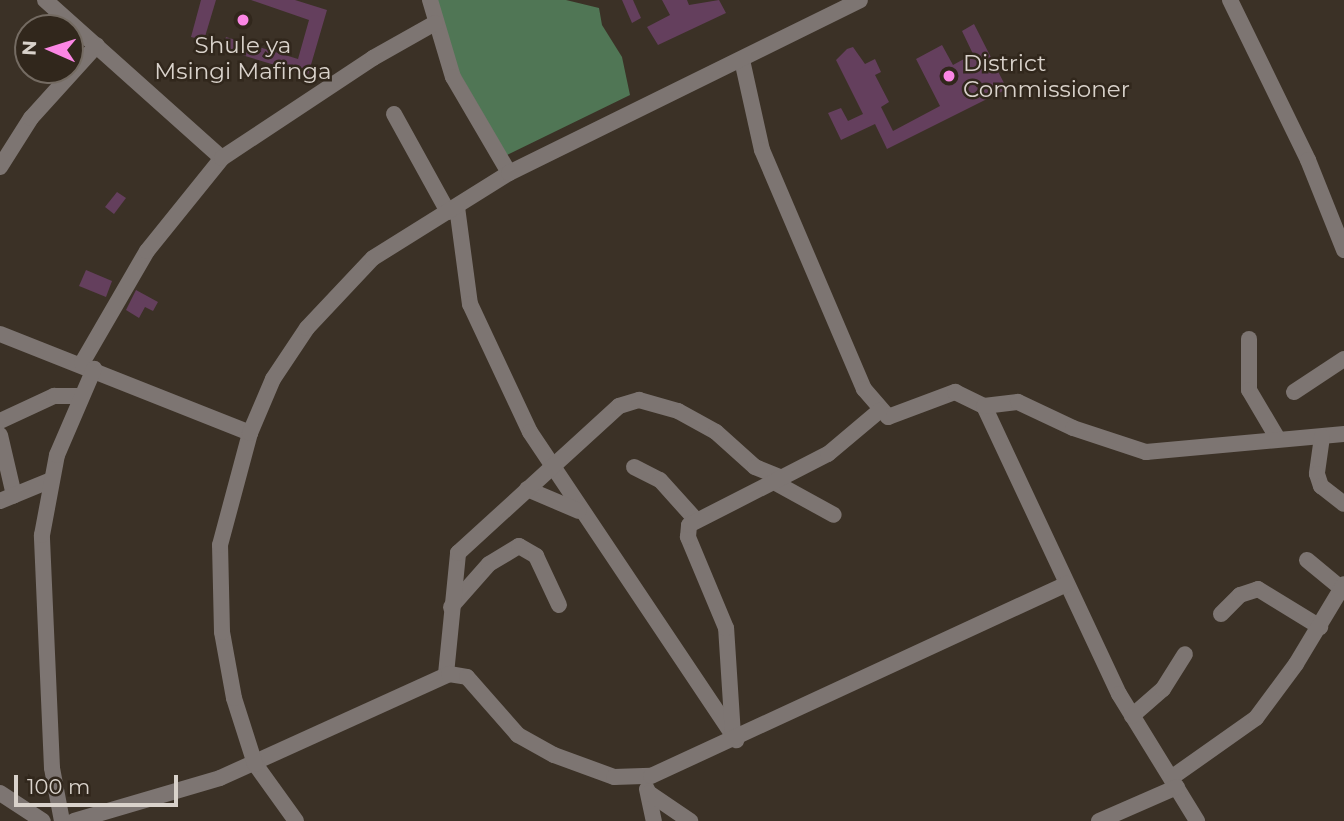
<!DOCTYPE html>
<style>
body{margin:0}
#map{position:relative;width:1344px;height:821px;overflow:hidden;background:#3b3126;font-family:Montserrat,sans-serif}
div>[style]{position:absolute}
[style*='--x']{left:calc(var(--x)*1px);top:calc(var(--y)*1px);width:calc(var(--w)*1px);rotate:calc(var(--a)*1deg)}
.forest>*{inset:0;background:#507655}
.building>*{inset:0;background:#643f5d}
.minor>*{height:16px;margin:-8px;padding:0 8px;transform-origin:8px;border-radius:8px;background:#7d7572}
.dots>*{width:19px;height:19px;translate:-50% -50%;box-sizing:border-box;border:4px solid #31271c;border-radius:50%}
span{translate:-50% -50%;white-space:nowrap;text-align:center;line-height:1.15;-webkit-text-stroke:5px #31271c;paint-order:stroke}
.poi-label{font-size:23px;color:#d9d2cb}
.left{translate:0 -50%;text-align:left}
.north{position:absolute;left:14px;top:14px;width:70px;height:70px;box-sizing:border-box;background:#31271c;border:2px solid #746b62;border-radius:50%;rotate:273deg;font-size:19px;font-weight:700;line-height:28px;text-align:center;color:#d9d2cb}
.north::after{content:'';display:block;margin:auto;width:24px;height:32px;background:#fb86e4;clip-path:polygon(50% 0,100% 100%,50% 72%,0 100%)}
.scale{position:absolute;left:14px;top:775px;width:164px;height:32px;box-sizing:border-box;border:4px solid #d9d2cb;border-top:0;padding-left:9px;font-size:21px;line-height:24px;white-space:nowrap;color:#d9d2cb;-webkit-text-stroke:5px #31271c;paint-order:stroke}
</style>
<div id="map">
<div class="forest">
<div style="clip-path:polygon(435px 0,566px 0,599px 8px,602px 25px,622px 57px,630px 95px,507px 155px,457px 69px)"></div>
</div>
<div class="building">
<div style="clip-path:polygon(201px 0,216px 0,204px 40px,191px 37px)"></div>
<div style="clip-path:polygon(251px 0,295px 0,327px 10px,308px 75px,222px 49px,226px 37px,298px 59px,309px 20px)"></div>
<div style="clip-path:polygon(622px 0,633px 0,641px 18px,632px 23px)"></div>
<div style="clip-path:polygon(662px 0,687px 0,689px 5px,719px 0,726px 13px,658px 45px,647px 27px,670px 15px)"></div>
<div style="clip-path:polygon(974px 24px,1007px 89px,887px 149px,875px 124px,841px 140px,828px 113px,841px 108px,848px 121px,863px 114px,836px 60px,847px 49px,853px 47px,865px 64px,875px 59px,881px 72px,875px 75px,889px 102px,881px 107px,893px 131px,940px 106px,916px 59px,942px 45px,953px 65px,973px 54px,962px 31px)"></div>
<div style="clip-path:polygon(117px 192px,126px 198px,114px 214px,105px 207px)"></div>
<div style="clip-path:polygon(86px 270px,112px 281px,106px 297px,79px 286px)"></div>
<div style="clip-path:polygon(136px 290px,158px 302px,153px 311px,145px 307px,139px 318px,126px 310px)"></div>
</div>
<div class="minor">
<div style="--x:45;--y:0;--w:237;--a:41.8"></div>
<div style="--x:430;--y:0;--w:80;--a:73.4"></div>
<div style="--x:453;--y:77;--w:111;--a:59.7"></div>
<div style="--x:1230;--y:0;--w:178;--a:64"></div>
<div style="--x:1308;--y:160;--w:97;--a:68.2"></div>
<div style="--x:742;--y:60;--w:92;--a:77.5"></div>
<div style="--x:762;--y:150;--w:260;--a:66.9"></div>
<div style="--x:864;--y:389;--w:37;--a:49"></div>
<div style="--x:888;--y:417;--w:72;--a:-20.5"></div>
<div style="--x:955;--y:392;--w:32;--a:26"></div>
<div style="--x:984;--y:406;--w:318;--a:64.9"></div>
<div style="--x:1119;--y:694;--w:149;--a:58.4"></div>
<div style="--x:394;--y:114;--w:112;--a:61.1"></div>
<div style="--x:0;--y:167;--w:58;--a:-57.7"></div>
<div style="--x:31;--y:118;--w:98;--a:-47.9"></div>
<div style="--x:457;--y:207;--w:98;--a:82.4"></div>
<div style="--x:470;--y:304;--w:141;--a:64.9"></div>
<div style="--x:530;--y:432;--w:371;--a:56.2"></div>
<div style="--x:0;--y:334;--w:269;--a:21.6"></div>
<div style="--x:1249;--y:339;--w:51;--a:90"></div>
<div style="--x:1249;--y:390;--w:57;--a:59.4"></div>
<div style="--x:82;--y:363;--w:129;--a:-59.9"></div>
<div style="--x:147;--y:251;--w:119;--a:-51.1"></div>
<div style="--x:222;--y:158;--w:181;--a:-33.5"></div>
<div style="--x:373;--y:58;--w:71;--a:-29.4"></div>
<div style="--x:1294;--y:392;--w:60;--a:-33.4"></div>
<div style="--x:984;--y:406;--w:34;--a:-7"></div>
<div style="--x:1018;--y:402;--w:61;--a:25.3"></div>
<div style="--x:1073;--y:428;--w:77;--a:18.2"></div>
<div style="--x:1146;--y:452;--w:199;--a:-5.2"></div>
<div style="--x:0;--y:421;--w:60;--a:-24.8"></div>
<div style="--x:54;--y:396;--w:26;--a:0"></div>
<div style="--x:0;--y:435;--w:62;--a:76.9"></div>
<div style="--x:1322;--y:437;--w:37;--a:98"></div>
<div style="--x:1317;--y:474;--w:13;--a:72"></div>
<div style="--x:1321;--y:486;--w:29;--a:38"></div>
<div style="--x:634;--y:467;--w:29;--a:27"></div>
<div style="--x:660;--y:480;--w:54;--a:48"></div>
<div style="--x:774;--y:482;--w:68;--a:28.8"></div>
<div style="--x:527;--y:489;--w:56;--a:22.9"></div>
<div style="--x:0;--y:501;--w:55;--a:-22.4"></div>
<div style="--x:1307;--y:560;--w:45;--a:39.6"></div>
<div style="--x:451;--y:607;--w:57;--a:-48.5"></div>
<div style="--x:489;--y:564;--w:35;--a:-31"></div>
<div style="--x:519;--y:546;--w:20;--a:30"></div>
<div style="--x:536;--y:556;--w:54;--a:64.9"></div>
<div style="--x:1221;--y:614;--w:27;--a:-45"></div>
<div style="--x:1240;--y:595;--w:19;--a:-18"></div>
<div style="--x:1258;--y:589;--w:73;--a:31.5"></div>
<div style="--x:446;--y:674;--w:122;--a:-84.3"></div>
<div style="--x:458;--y:553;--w:218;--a:-42.4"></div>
<div style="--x:619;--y:406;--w:21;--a:-17"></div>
<div style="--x:639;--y:400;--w:41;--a:15.8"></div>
<div style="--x:678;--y:411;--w:43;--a:28.9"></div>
<div style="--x:716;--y:432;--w:52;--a:41.9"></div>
<div style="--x:755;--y:467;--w:29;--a:22"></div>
<div style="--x:1132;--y:716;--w:41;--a:-41.1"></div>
<div style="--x:1163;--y:689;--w:41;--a:-57.8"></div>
<div style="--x:733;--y:735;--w:107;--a:-93.7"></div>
<div style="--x:726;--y:628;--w:99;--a:-112.7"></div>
<div style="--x:688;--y:537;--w:12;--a:-85"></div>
<div style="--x:689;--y:525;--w:156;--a:-27.1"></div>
<div style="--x:828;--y:454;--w:67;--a:-40.1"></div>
<div style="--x:1171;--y:778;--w:104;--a:-35.2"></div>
<div style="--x:1256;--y:718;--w:67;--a:-53.5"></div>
<div style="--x:1296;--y:664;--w:93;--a:-59"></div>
<div style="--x:647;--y:789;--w:33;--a:78"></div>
<div style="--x:0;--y:793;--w:51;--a:33.1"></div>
<div style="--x:649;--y:793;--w:50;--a:34.3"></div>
<div style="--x:62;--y:821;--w:54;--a:-100.7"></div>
<div style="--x:52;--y:768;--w:233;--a:-92.5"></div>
<div style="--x:42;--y:535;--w:81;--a:-79.4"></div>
<div style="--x:57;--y:455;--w:94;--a:-66.7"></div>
<div style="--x:74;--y:821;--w:152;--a:-16.4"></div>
<div style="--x:220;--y:778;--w:252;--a:-24.4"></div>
<div style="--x:449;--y:674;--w:18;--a:9"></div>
<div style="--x:467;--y:677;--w:77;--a:48.7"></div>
<div style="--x:518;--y:735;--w:41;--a:29.1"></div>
<div style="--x:554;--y:755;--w:64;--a:20.1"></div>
<div style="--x:614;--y:777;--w:37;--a:-2"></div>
<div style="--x:651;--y:776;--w:458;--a:-24.8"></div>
<div style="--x:296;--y:821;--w:70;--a:-125.7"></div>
<div style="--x:255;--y:764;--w:69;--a:-107.7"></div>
<div style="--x:234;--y:698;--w:67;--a:-100.3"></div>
<div style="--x:222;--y:632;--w:87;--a:-91.3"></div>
<div style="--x:220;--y:545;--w:116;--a:-75"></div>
<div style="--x:250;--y:433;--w:59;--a:-66.9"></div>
<div style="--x:273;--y:379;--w:61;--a:-56.3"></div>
<div style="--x:307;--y:328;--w:96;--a:-46.7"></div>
<div style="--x:373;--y:258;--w:160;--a:-32"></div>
<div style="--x:509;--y:173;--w:391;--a:-26.2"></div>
<div style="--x:1099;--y:821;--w:85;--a:-23.6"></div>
</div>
<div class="dots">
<div style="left:243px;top:20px;background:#fb86e4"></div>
<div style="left:949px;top:76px;background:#fb86e4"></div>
</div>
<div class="poi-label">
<span style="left:243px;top:58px">Shule ya<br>Msingi Mafinga</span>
<span class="left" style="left:963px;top:76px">District<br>Commissioner</span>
</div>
<div class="north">N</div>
<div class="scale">100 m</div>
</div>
